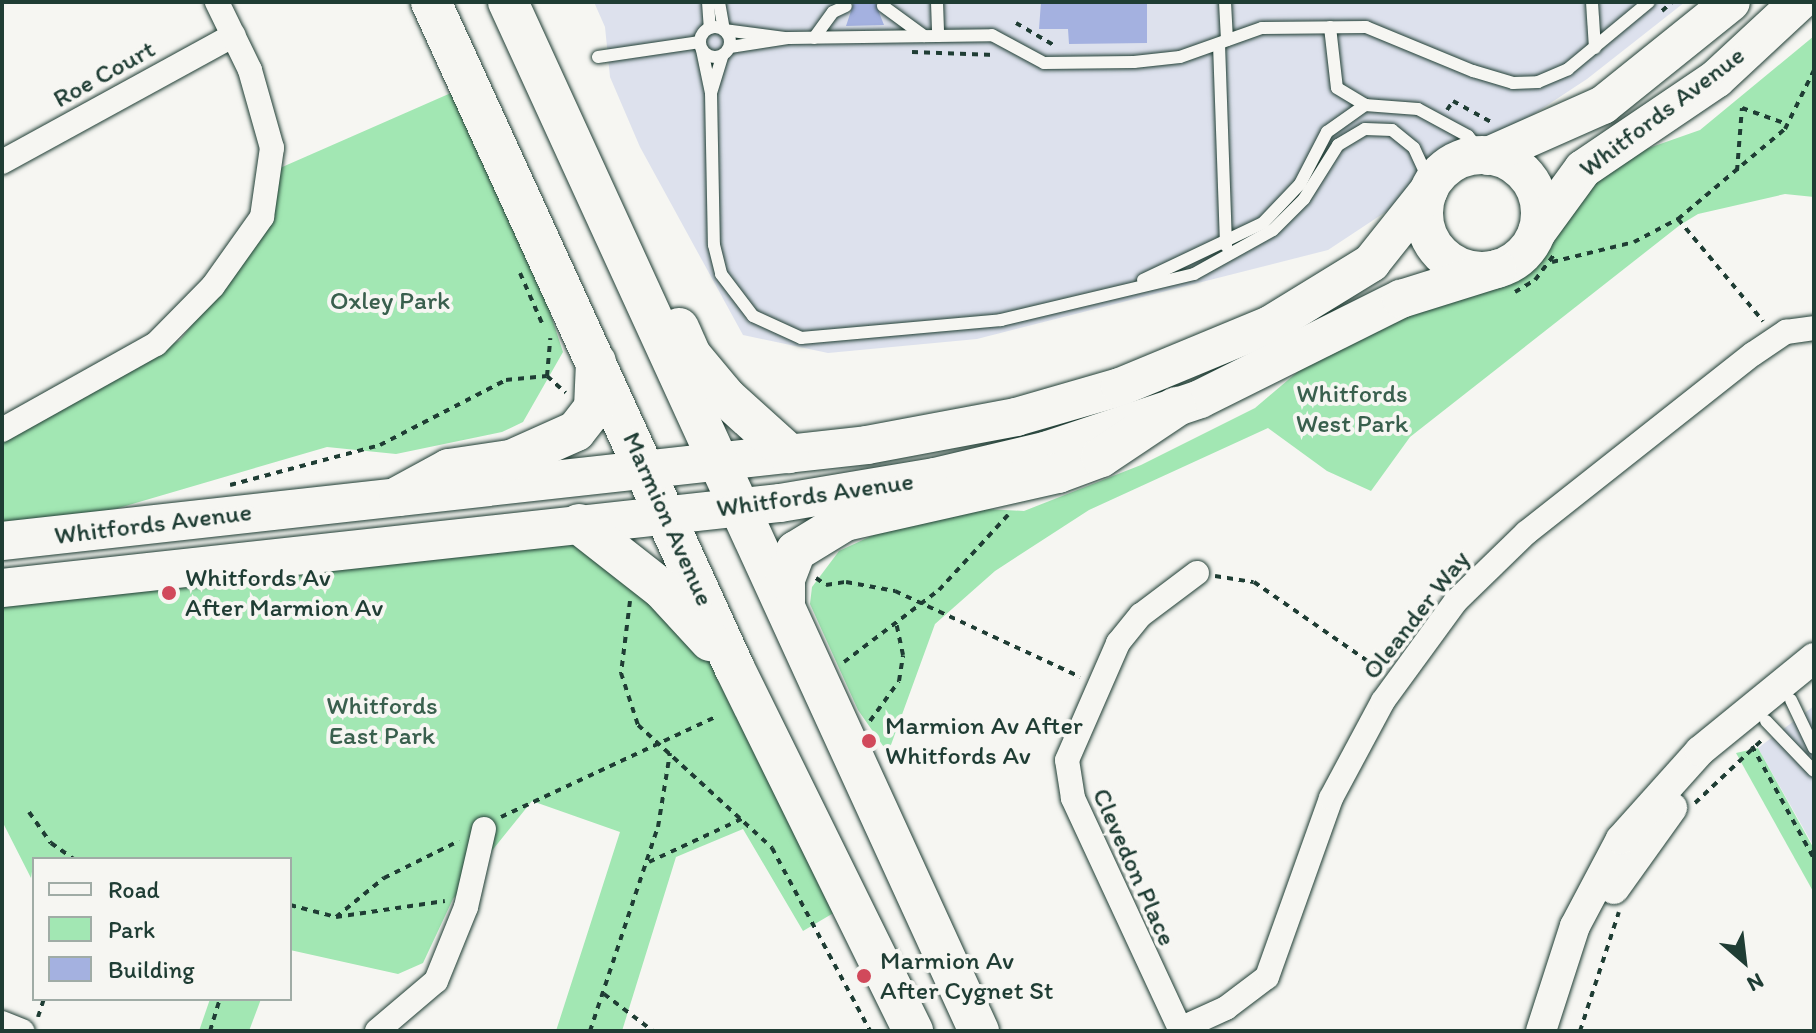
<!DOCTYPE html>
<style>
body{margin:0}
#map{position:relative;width:1816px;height:1033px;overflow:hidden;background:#f6f6f2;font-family:Itim,sans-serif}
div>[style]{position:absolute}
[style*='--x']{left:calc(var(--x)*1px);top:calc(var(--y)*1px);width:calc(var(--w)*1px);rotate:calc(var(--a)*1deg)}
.built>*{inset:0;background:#dde1ed}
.green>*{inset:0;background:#a2e7b3}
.building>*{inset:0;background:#a4b1e0}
.path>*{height:4px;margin-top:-2px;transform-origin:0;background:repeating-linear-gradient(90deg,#1f3d34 0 6px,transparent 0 12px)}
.roads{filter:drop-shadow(0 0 2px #1f3d34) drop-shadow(0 0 2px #1f3d34)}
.service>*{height:12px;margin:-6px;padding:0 6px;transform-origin:6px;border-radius:6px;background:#f6f6f2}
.service>.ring{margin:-6px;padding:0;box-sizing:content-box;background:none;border:12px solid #f6f6f2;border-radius:50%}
.minor>*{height:24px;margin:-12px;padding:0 12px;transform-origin:12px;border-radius:12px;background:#f6f6f2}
.tertiary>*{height:30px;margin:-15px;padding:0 15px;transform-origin:15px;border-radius:15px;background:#f6f6f2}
.primary>*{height:38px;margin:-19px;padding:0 19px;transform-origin:19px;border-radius:19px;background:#f6f6f2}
.primary>.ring{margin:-19px;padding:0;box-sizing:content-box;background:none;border:38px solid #f6f6f2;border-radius:50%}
.trunk>*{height:40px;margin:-20px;padding:0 20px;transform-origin:20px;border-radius:20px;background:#f6f6f2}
.dots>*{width:22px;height:22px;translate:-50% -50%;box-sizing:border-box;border:4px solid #f6f6f2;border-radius:50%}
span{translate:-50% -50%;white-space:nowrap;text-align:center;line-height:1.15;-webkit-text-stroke:8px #f6f6f2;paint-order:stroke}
.street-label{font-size:26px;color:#1f3d34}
.park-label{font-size:26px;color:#395f4d}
.poi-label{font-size:26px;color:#1f3d34}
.left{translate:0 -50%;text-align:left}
.frame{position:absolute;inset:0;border:4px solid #1f3d34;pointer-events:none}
.legend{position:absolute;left:32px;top:857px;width:260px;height:144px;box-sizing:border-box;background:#f6f6f2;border:2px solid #a0aca6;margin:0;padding:10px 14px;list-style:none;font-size:24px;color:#1f3d34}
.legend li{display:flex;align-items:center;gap:16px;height:40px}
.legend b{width:40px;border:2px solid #a0aca6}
.north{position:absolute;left:1704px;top:921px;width:80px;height:80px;-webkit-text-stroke:6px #f6f6f2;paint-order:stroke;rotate:152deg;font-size:22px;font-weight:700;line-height:32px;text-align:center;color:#1f3d34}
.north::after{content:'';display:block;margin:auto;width:28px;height:36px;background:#1f3d34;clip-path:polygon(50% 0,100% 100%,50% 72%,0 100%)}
</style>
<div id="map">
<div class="built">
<div style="clip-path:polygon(594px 2px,1685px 2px,1587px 79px,1328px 250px,977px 339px,828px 353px,743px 335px,640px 147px,610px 77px,605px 27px)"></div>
<div style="clip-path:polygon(1814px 706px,1814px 847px,1758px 748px)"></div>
</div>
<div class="green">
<div style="clip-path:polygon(1814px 36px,1814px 197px,1785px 194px,1698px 214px,1680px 225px,1410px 437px,1371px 491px,1327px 471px,1268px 428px,1089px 510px,995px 571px,935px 624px,888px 753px,858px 710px,810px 604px,812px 587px,839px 551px,880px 532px,986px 509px,1024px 511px,1141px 465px,1255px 408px,1354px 324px,1514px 276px,1547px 247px,1609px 162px,1700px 130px)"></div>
<div style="clip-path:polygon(460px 89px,522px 227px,563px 352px,523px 422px,502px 432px,396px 454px,327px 447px,64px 524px,2px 536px,2px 435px,180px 340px,248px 254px,280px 168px)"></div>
<div style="clip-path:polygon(553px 535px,598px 552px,695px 640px,737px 694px,842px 908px,803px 931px,743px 829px,676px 857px,622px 1031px,556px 1031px,620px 832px,532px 801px,453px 899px,423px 963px,398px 974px,290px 950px,290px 859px,34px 859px,31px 878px,2px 821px,2px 589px)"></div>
<div style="clip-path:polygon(1758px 748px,1814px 849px,1814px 893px,1736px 753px)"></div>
<div style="clip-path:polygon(210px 999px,261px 999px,249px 1031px,199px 1031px)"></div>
</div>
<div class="building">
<div style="clip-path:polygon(854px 2px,875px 2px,884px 25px,846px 26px)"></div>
<div style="clip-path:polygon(1041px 2px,1147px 2px,1147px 43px,1069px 44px,1068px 29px,1039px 29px)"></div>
</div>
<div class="path">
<div style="--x:1662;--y:11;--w:13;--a:-42"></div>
<div style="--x:1016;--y:23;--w:45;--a:30.5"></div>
<div style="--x:912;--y:52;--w:83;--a:2.1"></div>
<div style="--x:1447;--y:110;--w:11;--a:-56"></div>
<div style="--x:1453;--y:101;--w:46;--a:28.8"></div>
<div style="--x:1737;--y:171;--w:63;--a:-85.5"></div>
<div style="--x:1742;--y:108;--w:48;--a:19.6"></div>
<div style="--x:1678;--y:219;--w:133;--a:50.2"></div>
<div style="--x:1552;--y:262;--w:84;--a:-13.7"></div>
<div style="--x:1634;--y:242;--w:50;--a:-27.6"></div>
<div style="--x:1678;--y:219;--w:140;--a:-40.1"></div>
<div style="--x:1785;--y:129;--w:66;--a:-63.8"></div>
<div style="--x:520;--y:273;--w:55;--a:66.3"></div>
<div style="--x:1515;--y:292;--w:23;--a:-31"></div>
<div style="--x:1535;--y:280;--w:31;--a:-53"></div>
<div style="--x:547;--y:376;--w:25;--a:42"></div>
<div style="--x:230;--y:485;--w:155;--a:-14.9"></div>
<div style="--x:380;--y:445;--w:142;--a:-27.3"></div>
<div style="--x:506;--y:380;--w:41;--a:-5.6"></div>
<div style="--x:547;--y:376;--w:38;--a:-85"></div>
<div style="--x:1215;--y:576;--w:39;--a:9"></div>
<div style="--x:1254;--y:582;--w:156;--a:34.8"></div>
<div style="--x:816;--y:578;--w:12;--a:35"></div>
<div style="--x:826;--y:585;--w:20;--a:-9"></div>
<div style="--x:846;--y:582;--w:50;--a:10.4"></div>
<div style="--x:895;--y:591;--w:204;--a:24.9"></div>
<div style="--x:630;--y:601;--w:73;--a:97.1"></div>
<div style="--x:621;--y:673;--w:55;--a:71.9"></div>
<div style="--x:638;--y:725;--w:182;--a:42.5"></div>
<div style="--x:772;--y:848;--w:208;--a:61.8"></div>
<div style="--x:844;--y:662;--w:119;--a:-37.2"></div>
<div style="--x:939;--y:590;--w:102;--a:-47.4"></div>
<div style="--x:870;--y:721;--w:49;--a:-54.1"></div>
<div style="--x:899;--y:681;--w:26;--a:-81"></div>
<div style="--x:903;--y:655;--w:33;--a:-102"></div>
<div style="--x:1752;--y:746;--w:129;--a:61.2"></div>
<div style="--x:1695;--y:803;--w:95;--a:-43.3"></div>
<div style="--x:29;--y:812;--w:38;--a:55"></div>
<div style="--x:51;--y:843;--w:28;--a:35"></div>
<div style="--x:501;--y:817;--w:236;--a:-25"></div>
<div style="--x:649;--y:862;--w:105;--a:-24.9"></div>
<div style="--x:290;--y:905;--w:48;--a:14.6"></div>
<div style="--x:336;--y:917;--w:110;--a:-8.4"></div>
<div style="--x:336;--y:917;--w:62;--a:-39.1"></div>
<div style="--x:384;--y:878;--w:84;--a:-26.3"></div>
<div style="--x:604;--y:994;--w:61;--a:37.1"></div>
<div style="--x:38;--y:1017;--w:19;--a:-72"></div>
<div style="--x:210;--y:1031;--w:34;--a:-73"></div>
<div style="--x:590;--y:1031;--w:215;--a:-71.6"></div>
<div style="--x:658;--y:827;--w:75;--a:-80.8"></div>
<div style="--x:1580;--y:1031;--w:125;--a:-71.9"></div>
</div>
<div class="roads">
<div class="service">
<div style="--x:708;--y:2;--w:26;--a:86"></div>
<div style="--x:719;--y:2;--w:28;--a:80"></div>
<div style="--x:724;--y:30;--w:63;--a:7.4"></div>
<div style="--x:937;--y:2;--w:34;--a:88"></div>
<div style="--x:1225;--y:2;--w:38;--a:87"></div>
<div style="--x:1592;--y:2;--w:46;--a:86.3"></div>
<div style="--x:883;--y:6;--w:51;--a:36.2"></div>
<div class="ring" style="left:700px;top:27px;width:18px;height:18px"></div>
<div style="--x:1330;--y:27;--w:61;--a:83.5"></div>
<div style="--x:1337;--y:88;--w:33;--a:31"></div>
<div style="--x:814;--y:38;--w:32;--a:-54"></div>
<div style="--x:833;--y:12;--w:14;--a:-25"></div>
<div style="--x:1219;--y:44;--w:202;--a:88"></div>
<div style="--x:730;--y:47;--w:60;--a:-8.7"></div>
<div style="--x:789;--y:38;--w:203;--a:-0.8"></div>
<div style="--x:992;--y:35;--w:59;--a:28.3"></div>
<div style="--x:1044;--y:63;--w:90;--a:-0.6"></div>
<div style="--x:1134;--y:62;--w:46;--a:-6.2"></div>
<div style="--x:1180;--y:57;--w:87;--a:-19.5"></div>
<div style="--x:1262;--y:28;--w:104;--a:-0.6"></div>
<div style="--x:1366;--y:27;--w:116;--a:22.4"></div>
<div style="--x:1473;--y:71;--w:42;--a:16.7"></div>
<div style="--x:1513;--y:83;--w:25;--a:-2"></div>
<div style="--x:1538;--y:82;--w:33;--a:-23"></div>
<div style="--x:1568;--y:69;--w:105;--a:-39.6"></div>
<div style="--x:702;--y:50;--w:44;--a:78.2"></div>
<div style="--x:711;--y:93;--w:152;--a:88.9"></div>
<div style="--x:714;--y:245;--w:30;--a:76"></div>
<div style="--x:721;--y:274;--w:53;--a:52.7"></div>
<div style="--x:753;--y:316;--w:53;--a:24.6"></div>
<div style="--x:801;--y:338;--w:201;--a:-5.1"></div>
<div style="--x:1001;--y:320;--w:198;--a:-13.4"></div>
<div style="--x:1194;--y:274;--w:90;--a:-29.1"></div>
<div style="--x:1273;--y:230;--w:44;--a:-45"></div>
<div style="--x:1304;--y:199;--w:64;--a:-57.8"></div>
<div style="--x:1338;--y:145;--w:31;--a:-31"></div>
<div style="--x:1365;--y:129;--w:27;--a:2"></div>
<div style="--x:1392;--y:130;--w:28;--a:39"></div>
<div style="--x:1414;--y:148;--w:41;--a:65.3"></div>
<div style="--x:598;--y:57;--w:103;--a:-8.4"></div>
<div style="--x:711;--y:93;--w:39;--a:-73"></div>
<div style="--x:1143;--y:280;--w:133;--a:-25.4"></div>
<div style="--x:1263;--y:223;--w:54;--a:-46.5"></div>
<div style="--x:1300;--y:184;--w:59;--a:-62.6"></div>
<div style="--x:1327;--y:132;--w:47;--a:-35.4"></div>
<div style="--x:1365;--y:105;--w:53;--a:4.3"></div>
<div style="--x:1418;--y:109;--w:57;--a:28.4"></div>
<div style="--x:1468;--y:136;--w:25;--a:50"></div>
<div style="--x:1791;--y:700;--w:53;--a:64.4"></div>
<div style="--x:1766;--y:721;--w:69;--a:46.2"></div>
</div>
<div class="minor">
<div style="--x:2;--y:162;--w:264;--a:-28.7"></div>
<div style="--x:2;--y:430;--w:176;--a:-29.2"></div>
<div style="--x:156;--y:344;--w:81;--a:-45.5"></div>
<div style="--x:213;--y:286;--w:85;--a:-54.6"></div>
<div style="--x:262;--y:217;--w:70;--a:-81.8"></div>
<div style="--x:272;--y:148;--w:81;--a:-105.8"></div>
<div style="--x:250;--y:70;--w:76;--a:-115.9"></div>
<div style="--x:2;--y:1023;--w:22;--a:22"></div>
<div style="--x:1180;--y:1029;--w:51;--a:-24.5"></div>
<div style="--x:1226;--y:1008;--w:51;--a:-37.1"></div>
<div style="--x:1267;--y:977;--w:190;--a:-70.3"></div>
<div style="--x:1331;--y:798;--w:110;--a:-61.8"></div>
<div style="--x:1383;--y:701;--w:124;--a:-53.9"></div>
<div style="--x:1456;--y:601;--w:98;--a:-44.2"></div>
<div style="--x:1526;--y:533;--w:289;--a:-38.3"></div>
<div style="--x:1753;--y:354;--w:40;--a:-34"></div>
<div style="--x:1786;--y:332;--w:28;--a:-8"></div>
<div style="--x:377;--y:1031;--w:77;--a:-40.3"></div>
<div style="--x:436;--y:981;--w:80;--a:-67.9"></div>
<div style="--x:466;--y:907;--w:80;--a:-77"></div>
<div style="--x:1181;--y:1031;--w:257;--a:-114.9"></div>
<div style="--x:1073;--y:798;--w:38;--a:-99"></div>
<div style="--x:1067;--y:760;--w:128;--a:-66.4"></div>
<div style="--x:1118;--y:643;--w:36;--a:-51"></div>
<div style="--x:1141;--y:615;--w:70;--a:-36.9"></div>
</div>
<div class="tertiary">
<div style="--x:1614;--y:889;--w:100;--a:-54.4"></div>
<div style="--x:1541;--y:1031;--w:110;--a:-72.1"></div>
<div style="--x:1575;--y:926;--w:98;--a:-62.1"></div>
<div style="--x:1621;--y:839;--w:118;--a:-48.1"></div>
<div style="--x:1700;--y:751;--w:147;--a:-39.2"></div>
</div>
<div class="primary">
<div class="ring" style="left:1424px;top:155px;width:78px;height:78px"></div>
<div style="--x:1488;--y:156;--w:126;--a:-23.9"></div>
<div style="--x:1603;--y:105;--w:164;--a:-38.8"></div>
<div style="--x:1537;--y:232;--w:78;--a:-53.9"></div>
<div style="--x:1583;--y:169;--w:161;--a:-34.1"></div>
<div style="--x:1716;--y:79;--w:113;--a:-42.9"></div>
<div style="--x:2;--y:541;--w:870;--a:-6.33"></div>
<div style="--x:867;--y:445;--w:152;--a:-10.6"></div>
<div style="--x:1016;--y:417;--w:108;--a:-16.1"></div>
<div style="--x:1120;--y:387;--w:162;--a:-22.5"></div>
<div style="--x:1270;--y:325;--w:119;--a:-31.5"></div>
<div style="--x:1371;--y:263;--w:93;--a:-51.5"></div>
<div style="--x:2;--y:588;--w:783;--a:-6.24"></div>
<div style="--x:780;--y:503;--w:157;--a:-9.5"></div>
<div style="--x:935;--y:477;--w:116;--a:-13.4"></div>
<div style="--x:1048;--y:450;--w:160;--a:-18.5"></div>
<div style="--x:1200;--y:399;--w:225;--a:-26.5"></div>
<div style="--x:1401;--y:299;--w:101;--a:-17.4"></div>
</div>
<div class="trunk">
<div style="--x:431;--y:2;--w:731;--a:65.5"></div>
<div style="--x:734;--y:667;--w:406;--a:63.8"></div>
<div style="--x:508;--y:2;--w:1132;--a:65.41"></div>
<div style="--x:679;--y:328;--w:30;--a:66"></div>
<div style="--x:691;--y:355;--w:55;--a:50.2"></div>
<div style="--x:726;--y:397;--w:84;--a:42.1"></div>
<div style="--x:399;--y:496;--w:57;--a:-28.4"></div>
<div style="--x:449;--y:469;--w:63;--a:-8.3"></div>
<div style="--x:511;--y:460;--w:71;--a:-24"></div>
<div style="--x:576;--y:431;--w:29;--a:-52"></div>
<div style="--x:594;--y:408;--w:46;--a:-87.5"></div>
<div style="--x:579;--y:524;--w:105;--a:38.1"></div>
<div style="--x:662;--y:589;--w:71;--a:47.3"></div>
<div style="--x:785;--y:604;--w:25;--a:-90"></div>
<div style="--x:785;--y:579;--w:30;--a:-69"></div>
<div style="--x:796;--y:551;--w:57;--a:-31.5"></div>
<div style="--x:845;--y:521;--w:218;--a:-12.7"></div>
<div style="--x:1058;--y:473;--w:46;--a:-20.4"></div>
<div style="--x:1101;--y:457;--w:90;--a:-33.7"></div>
</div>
</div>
<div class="dots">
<div style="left:169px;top:593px;background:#d1495b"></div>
<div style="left:869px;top:741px;background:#d1495b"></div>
<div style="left:864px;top:976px;background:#d1495b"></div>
</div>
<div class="street-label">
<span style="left:104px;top:74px;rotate:-29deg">Roe Court</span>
<span style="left:1662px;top:112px;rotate:-37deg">Whitfords Avenue</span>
<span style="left:815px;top:495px;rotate:-8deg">Whitfords Avenue</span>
<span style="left:668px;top:519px;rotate:66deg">Marmion Avenue</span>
<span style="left:153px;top:524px;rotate:-7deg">Whitfords Avenue</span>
<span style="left:1416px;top:615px;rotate:-52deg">Oleander Way</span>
<span style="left:1134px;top:867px;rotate:66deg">Clevedon Place</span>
</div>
<div class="park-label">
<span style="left:390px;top:301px">Oxley Park</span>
<span style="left:1352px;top:409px">Whitfords<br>West Park</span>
<span style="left:382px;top:721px">Whitfords<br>East Park</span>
</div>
<div class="poi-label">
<span class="left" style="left:185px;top:593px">Whitfords Av<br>After Marmion Av</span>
<span class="left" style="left:885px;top:741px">Marmion Av After<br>Whitfords Av</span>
<span class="left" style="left:880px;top:976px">Marmion Av<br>After Cygnet St</span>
</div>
<div class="frame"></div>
<ul class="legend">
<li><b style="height:10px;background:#f6f6f2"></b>Road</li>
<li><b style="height:22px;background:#a2e7b3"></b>Park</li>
<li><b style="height:22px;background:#a4b1e0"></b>Building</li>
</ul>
<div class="north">N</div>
</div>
